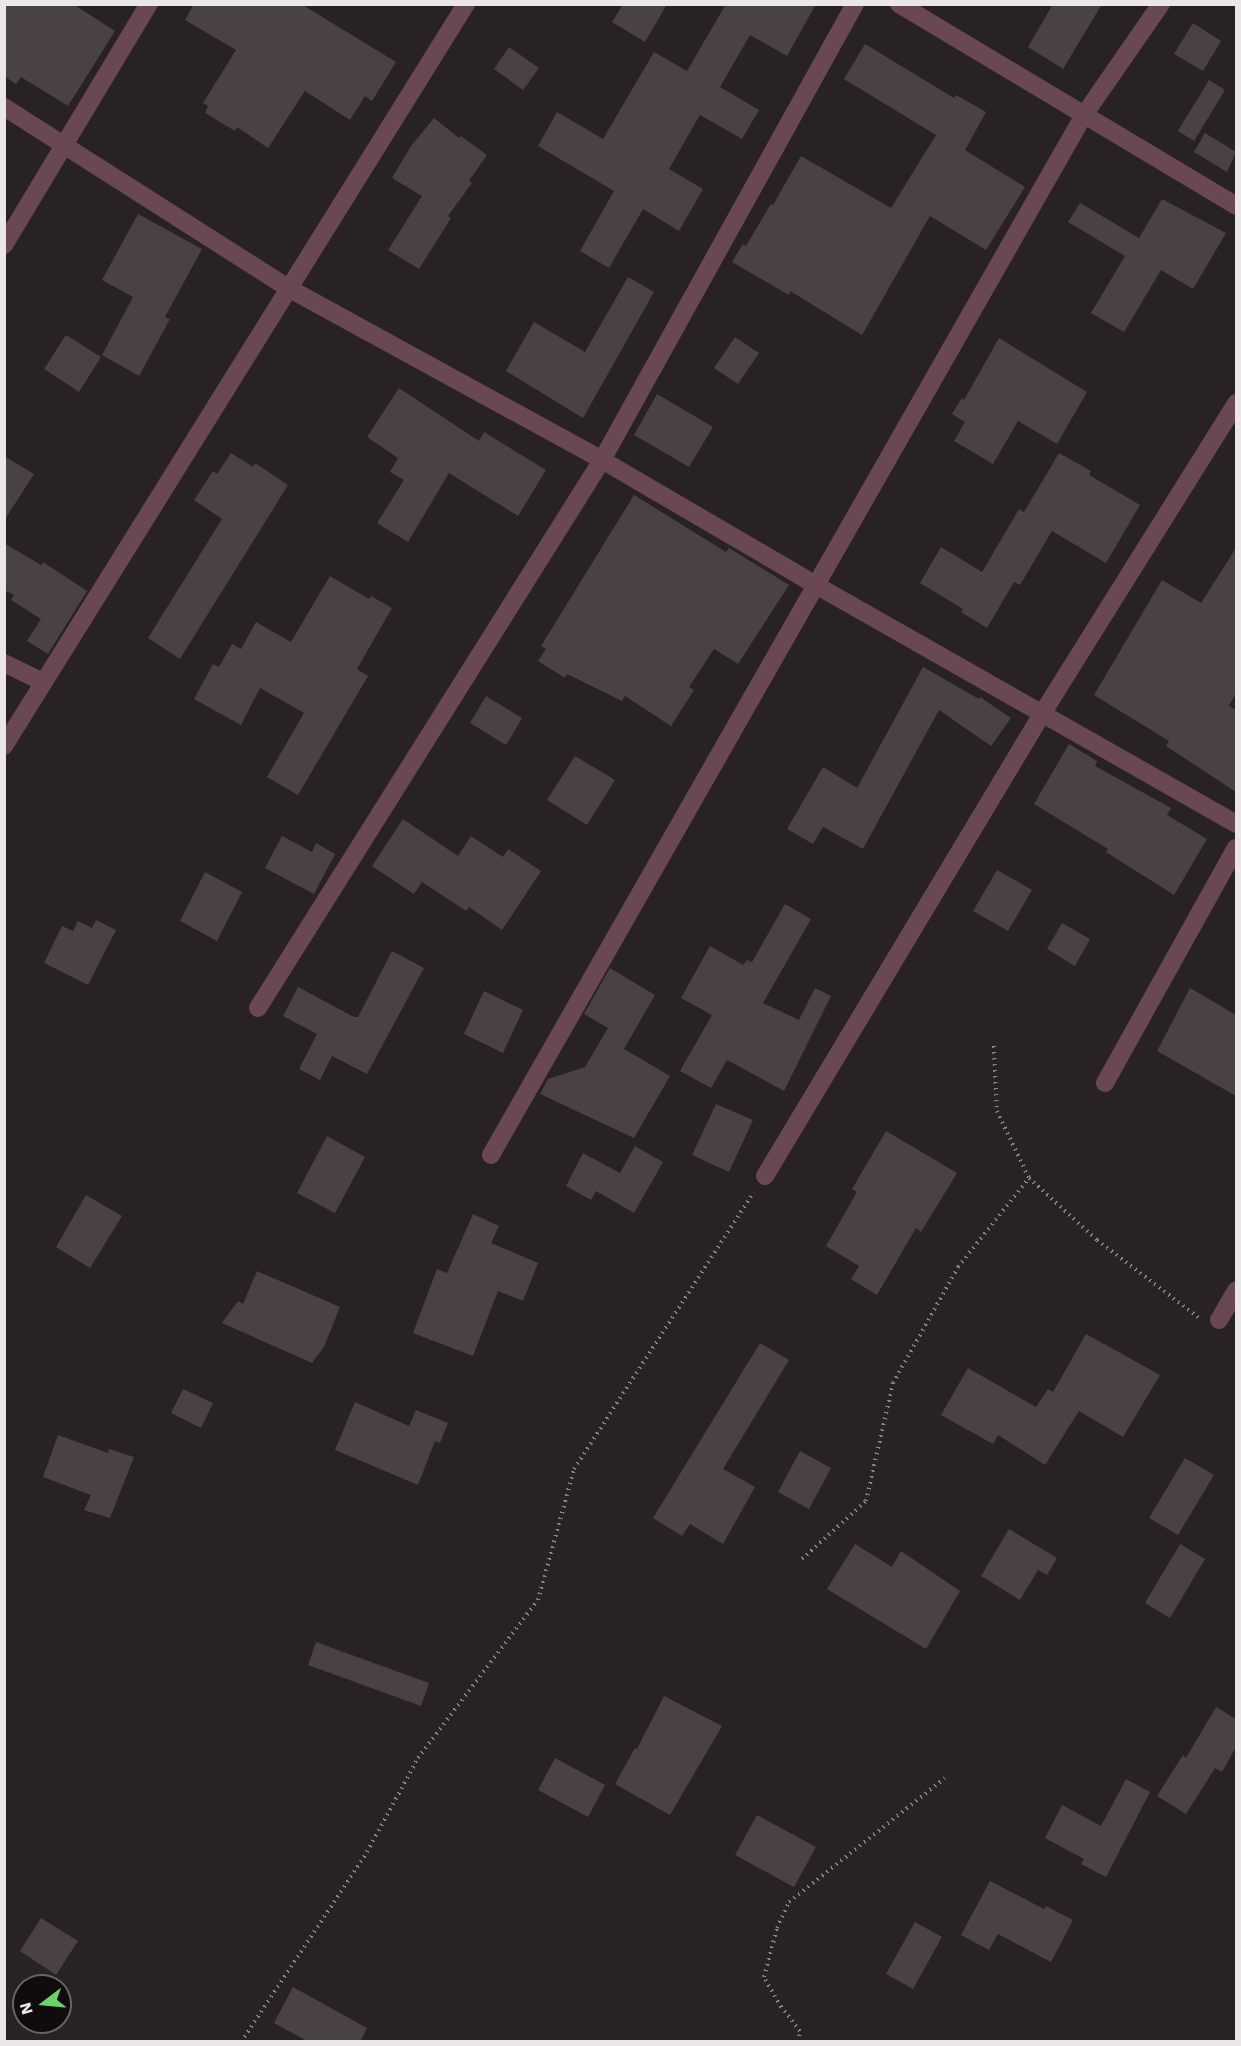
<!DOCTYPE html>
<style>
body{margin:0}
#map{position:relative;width:1241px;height:2046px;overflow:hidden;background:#292225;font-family:"Work Sans",sans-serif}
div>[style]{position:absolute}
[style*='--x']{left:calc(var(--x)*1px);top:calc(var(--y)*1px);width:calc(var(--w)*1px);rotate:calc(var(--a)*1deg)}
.building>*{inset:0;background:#494144}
.path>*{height:4px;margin-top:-2px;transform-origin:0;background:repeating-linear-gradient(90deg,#8b8588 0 1.5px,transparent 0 6px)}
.street>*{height:18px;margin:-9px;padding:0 9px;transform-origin:9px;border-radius:9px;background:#694755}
span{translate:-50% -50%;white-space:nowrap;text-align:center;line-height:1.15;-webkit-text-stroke:4.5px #100c0e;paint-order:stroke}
.frame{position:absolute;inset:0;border:6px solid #ebe6e8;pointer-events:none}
.north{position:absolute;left:12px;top:1974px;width:60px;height:60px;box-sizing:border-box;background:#100c0e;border:2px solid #686365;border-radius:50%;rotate:254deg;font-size:16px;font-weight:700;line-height:24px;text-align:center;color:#ebe6e8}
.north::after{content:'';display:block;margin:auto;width:21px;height:27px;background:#67d465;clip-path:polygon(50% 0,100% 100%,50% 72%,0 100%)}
</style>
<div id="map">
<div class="building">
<div style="clip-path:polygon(4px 4px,73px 4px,115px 31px,68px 106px,21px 77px,16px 84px,4px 76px)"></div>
<div style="clip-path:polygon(194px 4px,301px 4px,396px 62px,372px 101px,365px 96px,350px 120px,305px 91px,268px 148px,237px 127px,235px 131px,205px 113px,208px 106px,203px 103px,236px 50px,185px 20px)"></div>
<div style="clip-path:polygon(623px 4px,667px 4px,645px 42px,612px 22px)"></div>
<div style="clip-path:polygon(726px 4px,816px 4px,787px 56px,750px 35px,720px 87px,759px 110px,742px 139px,700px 115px,669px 169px,703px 189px,679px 231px,643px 209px,609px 268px,580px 251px,614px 191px,538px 146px,557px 112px,603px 139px,654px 52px,687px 71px)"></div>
<div style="clip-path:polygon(1053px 4px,1102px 4px,1063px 69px,1028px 47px)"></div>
<div style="clip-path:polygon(1193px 23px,1221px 41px,1203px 71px,1174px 54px)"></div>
<div style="clip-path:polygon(865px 44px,954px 98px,956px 95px,986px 112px,965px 150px,1025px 187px,986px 250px,930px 216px,862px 335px,790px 291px,789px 295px,732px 262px,743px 244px,746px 246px,771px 204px,773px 205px,801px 156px,891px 208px,936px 135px,844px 79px)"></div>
<div style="clip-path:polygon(509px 47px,539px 68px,523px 90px,494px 69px)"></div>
<div style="clip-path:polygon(1209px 80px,1225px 90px,1194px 141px,1178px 131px)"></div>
<div style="clip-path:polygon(434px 118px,459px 138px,461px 136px,487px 155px,469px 181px,472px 183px,448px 216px,451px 218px,419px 269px,388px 250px,422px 196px,392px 178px,411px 146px)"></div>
<div style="clip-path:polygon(1205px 133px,1236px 152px,1227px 172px,1194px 152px)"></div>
<div style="clip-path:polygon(1162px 199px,1226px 233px,1193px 289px,1161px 270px,1124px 332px,1091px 313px,1125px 256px,1068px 222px,1080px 203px,1139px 238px)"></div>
<div style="clip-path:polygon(138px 214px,202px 249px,165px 317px,170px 319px,139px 376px,102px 355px,133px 297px,102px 280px)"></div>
<div style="clip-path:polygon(628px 277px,654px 292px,583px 418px,506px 371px,534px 322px,585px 352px)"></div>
<div style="clip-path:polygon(66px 335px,101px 357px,79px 392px,44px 369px)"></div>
<div style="clip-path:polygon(735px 337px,759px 353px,738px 384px,714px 368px)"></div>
<div style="clip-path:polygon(999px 338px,1087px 392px,1057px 444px,1018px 421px,993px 464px,954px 441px,965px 422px,952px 414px,962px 398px,964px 400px)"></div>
<div style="clip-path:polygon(399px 388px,479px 441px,484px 432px,546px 470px,518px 516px,449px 473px,408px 542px,377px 523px,404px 480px,390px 472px,398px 458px,367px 437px)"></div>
<div style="clip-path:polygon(657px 394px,713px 427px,689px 467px,634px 435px)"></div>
<div style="clip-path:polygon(231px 453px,253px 467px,255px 463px,288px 485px,180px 659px,148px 638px,222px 519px,194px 500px,213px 471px,217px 474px)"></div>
<div style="clip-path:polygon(1059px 453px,1091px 471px,1089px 475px,1140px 505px,1106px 563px,1052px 531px,1020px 585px,1014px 582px,987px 628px,961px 612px,963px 609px,920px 583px,941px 547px,982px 572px,1019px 509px,1024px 512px)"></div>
<div style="clip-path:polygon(4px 456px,34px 474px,4px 521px)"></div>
<div style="clip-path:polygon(634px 495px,726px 552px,729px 548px,789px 585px,738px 664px,714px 649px,689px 687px,694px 690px,671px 726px,625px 696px,622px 701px,567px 674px,565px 678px,538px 661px,546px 649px,541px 646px)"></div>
<div style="clip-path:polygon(4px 543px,41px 565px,43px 562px,87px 591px,48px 654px,27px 641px,41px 619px,11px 600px,14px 595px,4px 590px)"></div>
<div style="clip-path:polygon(1236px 548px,1236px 693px,1229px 706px,1236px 710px,1236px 792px,1166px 746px,1169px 741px,1094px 695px,1162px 580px,1201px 603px)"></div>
<div style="clip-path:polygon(330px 576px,369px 599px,371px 596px,392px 608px,357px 669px,368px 676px,298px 795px,267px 777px,304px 713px,260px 688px,241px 725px,194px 699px,213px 664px,219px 667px,232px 644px,241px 649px,256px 622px,291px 642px)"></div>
<div style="clip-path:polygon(923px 667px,979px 699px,980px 697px,1011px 718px,991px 746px,939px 710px,863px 849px,823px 827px,813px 844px,787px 829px,823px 767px,857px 788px)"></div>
<div style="clip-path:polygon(486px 696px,522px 718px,506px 745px,470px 723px)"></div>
<div style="clip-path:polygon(1069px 744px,1097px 761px,1095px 766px,1171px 808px,1167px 815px,1207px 839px,1174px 895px,1106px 852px,1108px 849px,1034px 804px)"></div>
<div style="clip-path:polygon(575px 756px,615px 780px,587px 825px,547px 800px)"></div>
<div style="clip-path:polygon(403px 819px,458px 856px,471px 836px,503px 857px,508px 849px,541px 871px,502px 930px,469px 907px,466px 911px,422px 882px,414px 894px,372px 866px)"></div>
<div style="clip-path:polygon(282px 836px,312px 852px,316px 843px,335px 854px,314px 894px,265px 868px)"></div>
<div style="clip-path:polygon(997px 870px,1032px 890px,1008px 931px,973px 911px)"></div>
<div style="clip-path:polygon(205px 872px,242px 892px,217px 941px,180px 921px)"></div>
<div style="clip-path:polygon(785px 904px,811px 919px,763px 1003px,799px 1020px,815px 988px,831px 996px,784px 1091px,727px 1060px,711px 1088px,680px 1071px,712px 1015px,681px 998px,710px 946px,743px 965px,747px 960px,752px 962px)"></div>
<div style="clip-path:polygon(96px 920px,116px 930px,88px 985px,44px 963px,62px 926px,73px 931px,78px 921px,92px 928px)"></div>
<div style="clip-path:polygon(1062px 923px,1090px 939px,1075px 966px,1047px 949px)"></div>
<div style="clip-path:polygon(392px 951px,424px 968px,367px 1074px,332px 1056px,320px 1080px,299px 1069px,317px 1034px,283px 1016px,298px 987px,354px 1017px,358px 1017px)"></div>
<div style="clip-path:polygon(610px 968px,655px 995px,624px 1049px,670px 1076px,634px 1138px,540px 1094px,548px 1079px,585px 1067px,608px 1028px,584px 1014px)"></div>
<div style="clip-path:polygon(1190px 988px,1236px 1015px,1236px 1096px,1157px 1051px)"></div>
<div style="clip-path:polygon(484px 991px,523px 1010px,503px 1053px,464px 1034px)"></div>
<div style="clip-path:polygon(716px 1104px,753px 1120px,729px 1172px,692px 1155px)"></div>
<div style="clip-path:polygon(886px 1131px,957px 1173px,921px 1232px,916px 1228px,877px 1295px,851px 1279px,859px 1266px,826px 1246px,857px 1192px,852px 1189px)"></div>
<div style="clip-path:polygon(327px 1136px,365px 1157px,335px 1213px,297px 1193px)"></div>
<div style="clip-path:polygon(635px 1146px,663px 1162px,634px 1213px,596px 1191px,591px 1200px,566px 1186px,583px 1153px,620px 1173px)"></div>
<div style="clip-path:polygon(86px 1195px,122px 1216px,90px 1268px,56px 1247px)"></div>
<div style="clip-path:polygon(473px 1214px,499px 1226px,491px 1243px,538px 1263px,523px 1301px,498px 1291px,473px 1356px,413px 1333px,437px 1269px,447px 1273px)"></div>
<div style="clip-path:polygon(257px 1271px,340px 1307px,324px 1347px,312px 1363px,222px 1323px,238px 1301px,243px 1304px)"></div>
<div style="clip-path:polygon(1086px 1334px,1160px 1375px,1123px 1437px,1079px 1411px,1045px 1465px,998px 1435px,993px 1444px,941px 1415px,968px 1368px,1036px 1407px,1048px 1389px,1053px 1392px)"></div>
<div style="clip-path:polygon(760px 1343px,789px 1360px,723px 1469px,755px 1487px,723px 1544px,690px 1524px,682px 1536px,653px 1518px)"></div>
<div style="clip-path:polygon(183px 1389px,213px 1403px,201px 1428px,171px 1413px)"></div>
<div style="clip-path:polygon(355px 1402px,409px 1426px,416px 1410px,448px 1423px,440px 1443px,435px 1441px,418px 1485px,335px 1450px)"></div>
<div style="clip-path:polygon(58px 1435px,108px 1453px,109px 1449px,134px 1457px,110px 1518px,84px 1510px,91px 1495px,43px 1477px)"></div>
<div style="clip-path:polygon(800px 1451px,831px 1468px,809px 1509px,778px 1492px)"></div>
<div style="clip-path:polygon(1185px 1458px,1214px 1475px,1178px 1535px,1149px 1518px)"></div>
<div style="clip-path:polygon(1009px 1529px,1057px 1558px,1047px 1575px,1038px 1570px,1020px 1600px,981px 1576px)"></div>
<div style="clip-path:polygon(855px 1544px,892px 1567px,901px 1551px,960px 1591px,926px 1649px,827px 1589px)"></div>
<div style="clip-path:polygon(1180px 1544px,1205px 1559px,1170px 1618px,1145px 1603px)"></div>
<div style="clip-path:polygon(316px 1642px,429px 1683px,421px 1706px,308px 1665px)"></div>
<div style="clip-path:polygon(664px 1696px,722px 1726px,670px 1815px,615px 1784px,635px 1748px,637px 1749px)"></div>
<div style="clip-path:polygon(1216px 1707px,1236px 1719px,1236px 1747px,1222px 1772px,1215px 1768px,1186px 1814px,1157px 1796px,1183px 1755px,1186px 1758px)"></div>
<div style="clip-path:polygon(555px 1758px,605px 1785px,588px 1817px,538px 1790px)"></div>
<div style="clip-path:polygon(1126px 1779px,1150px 1792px,1106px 1877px,1081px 1864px,1084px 1859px,1045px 1838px,1062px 1805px,1101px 1826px)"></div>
<div style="clip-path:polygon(757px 1815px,816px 1847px,794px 1887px,735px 1855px)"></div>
<div style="clip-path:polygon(990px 1881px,1044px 1909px,1046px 1906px,1073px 1920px,1051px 1962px,998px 1934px,989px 1950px,961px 1935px)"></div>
<div style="clip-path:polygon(41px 1918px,78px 1941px,56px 1975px,20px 1951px)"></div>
<div style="clip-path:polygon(915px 1922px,942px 1937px,913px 1989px,886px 1974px)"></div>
<div style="clip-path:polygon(293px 1987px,367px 2028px,360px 2042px,309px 2042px,274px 2023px)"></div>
</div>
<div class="path">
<div style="--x:994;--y:1046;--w:65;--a:87.4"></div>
<div style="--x:997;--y:1111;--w:74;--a:64.5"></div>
<div style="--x:1029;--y:1178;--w:92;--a:42.4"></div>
<div style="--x:1097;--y:1240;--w:128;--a:37.4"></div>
<div style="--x:802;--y:1559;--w:86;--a:-42.2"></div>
<div style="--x:866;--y:1501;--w:121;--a:-77.1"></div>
<div style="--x:893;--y:1383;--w:133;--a:-60.7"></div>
<div style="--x:958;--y:1267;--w:114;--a:-51.4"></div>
<div style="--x:241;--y:2042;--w:228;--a:-56.4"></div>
<div style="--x:367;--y:1852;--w:107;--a:-61.5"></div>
<div style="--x:418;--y:1758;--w:198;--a:-52.8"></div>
<div style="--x:538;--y:1600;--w:136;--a:-74.6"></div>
<div style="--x:574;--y:1469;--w:330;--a:-57"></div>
<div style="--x:799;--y:2042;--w:11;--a:-85"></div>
<div style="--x:800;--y:2031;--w:31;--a:-128"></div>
<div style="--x:781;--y:2007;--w:34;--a:-120"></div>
<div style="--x:764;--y:1977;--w:51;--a:-75.1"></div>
<div style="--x:777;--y:1928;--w:29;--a:-65"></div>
<div style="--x:789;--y:1902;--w:199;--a:-38.5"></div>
</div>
<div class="street">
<div style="--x:899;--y:4;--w:393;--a:30.9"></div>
<div style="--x:4;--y:107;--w:339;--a:32.5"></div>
<div style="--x:290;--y:289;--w:356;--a:28.7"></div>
<div style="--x:602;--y:460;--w:246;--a:30.3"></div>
<div style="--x:814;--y:584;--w:485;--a:29.6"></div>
<div style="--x:4;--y:245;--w:281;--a:-59"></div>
<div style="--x:4;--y:663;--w:43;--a:26"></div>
<div style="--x:4;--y:746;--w:874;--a:-58.09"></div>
<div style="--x:258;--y:1008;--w:647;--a:-57.88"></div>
<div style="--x:602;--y:460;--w:521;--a:-60.98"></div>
<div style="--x:1105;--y:1083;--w:269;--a:-60.9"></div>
<div style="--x:491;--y:1155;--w:1197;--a:-60.31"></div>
<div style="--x:1084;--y:115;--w:135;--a:-55.3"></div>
<div style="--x:765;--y:1176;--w:539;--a:-59.05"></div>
<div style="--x:1042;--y:714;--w:367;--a:-58"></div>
<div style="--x:1219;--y:1320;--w:34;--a:-60"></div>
</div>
<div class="frame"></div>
<div class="north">N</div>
</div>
